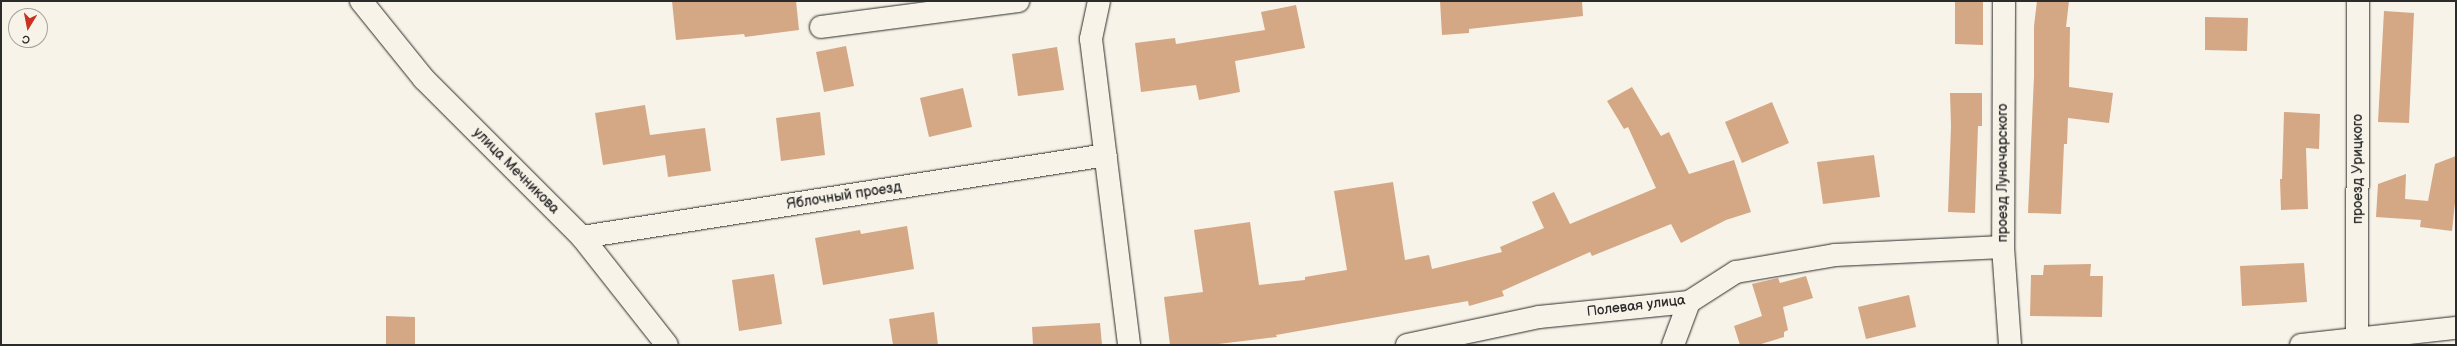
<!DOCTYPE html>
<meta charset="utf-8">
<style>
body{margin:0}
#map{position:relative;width:2457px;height:346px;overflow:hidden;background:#f7f3e8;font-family:"Balsamiq Sans",sans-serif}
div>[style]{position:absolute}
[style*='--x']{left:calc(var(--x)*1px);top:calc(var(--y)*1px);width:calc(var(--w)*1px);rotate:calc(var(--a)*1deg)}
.building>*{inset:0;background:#d4a785}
.roads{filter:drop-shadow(0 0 1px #2b2b2b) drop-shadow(0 0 1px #2b2b2b)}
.street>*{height:22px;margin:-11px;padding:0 11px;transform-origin:11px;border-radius:11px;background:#f7f3e8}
.secondary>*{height:22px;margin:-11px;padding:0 11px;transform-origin:11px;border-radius:11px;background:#f7f3e8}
span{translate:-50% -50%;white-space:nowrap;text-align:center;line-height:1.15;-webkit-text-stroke:3.5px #f7f3e8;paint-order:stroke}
.street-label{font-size:14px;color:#2b2b2b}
.frame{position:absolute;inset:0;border:2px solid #2b2b2b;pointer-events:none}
.north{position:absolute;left:8px;top:8px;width:40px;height:40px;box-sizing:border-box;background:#f7f3e8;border:1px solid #a5a39c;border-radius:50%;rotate:190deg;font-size:11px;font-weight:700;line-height:16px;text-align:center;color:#2b2b2b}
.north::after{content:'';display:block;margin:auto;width:14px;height:18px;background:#c8321e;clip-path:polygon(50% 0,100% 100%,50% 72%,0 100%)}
</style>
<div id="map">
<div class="building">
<div style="clip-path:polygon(672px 1px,796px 1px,799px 30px,745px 37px,744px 34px,676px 40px)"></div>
<div style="clip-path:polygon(1440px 1px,1582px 1px,1583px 16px,1469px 29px,1469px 33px,1442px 35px)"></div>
<div style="clip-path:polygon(1955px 1px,1983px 1px,1983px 45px,1955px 44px)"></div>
<div style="clip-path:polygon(2037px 1px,2069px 1px,2066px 27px,2070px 27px,2069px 87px,2113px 93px,2109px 123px,2068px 118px,2067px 144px,2064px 144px,2061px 214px,2028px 213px,2034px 76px,2034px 26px)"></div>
<div style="clip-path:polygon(1296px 5px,1305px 48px,1235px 61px,1240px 92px,1199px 100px,1196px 85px,1141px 92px,1135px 43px,1175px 38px,1176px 44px,1265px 30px,1261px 12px)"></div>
<div style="clip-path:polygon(2384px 11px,2414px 13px,2409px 123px,2378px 122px)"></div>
<div style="clip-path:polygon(2205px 17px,2248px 18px,2247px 51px,2205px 50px)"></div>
<div style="clip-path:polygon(846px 46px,854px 86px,824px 92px,816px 52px)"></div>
<div style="clip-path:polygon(1057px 47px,1064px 90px,1018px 96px,1012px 54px)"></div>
<div style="clip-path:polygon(1632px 87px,1661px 136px,1669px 132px,1689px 174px,1734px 160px,1751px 212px,1726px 220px,1681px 243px,1671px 224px,1592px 256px,1590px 252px,1502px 291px,1504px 296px,1469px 306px,1468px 301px,1276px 335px,1277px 337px,1210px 345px,1170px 345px,1164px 297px,1203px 292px,1194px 230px,1250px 222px,1259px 285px,1305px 280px,1305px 277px,1347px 270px,1334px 191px,1393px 182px,1405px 260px,1429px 255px,1432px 269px,1502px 252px,1500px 247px,1544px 228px,1532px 202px,1554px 192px,1570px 224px,1656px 188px,1628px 127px,1624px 129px,1607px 101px)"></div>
<div style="clip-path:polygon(963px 88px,972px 127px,929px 137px,920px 98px)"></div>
<div style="clip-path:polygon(1950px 93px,1982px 93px,1982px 126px,1978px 126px,1975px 213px,1948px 212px,1951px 126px)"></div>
<div style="clip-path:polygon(1772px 102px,1789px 143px,1742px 163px,1725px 122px)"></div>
<div style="clip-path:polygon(645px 105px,650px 135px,705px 128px,711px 171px,668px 177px,665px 155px,603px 165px,595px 113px)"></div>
<div style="clip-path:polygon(820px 112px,825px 155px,781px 161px,776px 118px)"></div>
<div style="clip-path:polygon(2284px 112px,2320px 114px,2319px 149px,2306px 148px,2308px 209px,2281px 210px,2280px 179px,2282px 179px)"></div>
<div style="clip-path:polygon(1874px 155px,1880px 197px,1823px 204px,1817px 162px)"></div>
<div style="clip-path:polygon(2456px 156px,2456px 193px,2452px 231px,2420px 227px,2421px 220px,2376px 217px,2378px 184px,2406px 174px,2405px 199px,2428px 201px,2435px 164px)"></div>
<div style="clip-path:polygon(907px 226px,914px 269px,823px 285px,815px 238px,860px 230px,861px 234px)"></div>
<div style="clip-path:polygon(2304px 263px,2307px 302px,2242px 306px,2240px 266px)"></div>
<div style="clip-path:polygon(2091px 264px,2090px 276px,2103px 276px,2102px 317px,2030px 316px,2031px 275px,2043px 275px,2044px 265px)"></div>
<div style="clip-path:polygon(774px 274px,782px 324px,739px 331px,732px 280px)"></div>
<div style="clip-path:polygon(1806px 276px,1813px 298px,1783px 307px,1788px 330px,1784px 332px,1784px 337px,1758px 345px,1740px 345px,1734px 326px,1762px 316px,1752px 284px,1778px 278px,1780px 283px)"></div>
<div style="clip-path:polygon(1909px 295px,1916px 327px,1866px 339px,1858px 307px)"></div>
<div style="clip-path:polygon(934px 312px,938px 345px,893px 345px,889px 319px)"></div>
<div style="clip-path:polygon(386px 316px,415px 317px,415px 345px,386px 345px)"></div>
<div style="clip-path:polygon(1100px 323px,1102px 345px,1033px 345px,1032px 327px)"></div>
</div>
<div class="roads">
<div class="street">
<div style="--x:361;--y:1;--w:100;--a:51.1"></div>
<div style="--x:424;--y:79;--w:223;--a:45"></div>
<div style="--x:582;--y:237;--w:137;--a:51.8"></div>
<div style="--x:1099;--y:1;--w:39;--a:102"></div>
<div style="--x:1091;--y:39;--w:308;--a:82.9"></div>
<div style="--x:2004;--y:1;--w:246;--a:90.2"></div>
<div style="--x:2003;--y:247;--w:98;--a:85.9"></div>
<div style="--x:821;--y:27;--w:199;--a:-7.5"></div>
<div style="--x:582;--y:237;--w:530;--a:-8.89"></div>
<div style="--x:2357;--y:338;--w:337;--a:-89.8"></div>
<div style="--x:1407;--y:345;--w:135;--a:-12"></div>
<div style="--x:1539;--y:317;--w:151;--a:-5.7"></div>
<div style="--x:1689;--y:302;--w:56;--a:-32.6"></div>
<div style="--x:1736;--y:272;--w:100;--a:-9.7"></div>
<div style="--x:1835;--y:255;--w:168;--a:-2.7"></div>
<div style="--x:1673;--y:345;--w:46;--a:-69.6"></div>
</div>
<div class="secondary">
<div style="--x:2301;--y:345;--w:156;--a:-6.3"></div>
</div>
</div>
<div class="street-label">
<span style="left:2358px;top:169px;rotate:-90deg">проезд Урицкого</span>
<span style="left:516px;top:171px;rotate:45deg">улица Мечникова</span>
<span style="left:2003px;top:173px;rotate:-90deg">проезд Луначарского</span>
<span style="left:844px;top:196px;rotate:-9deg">Яблочный проезд</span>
<span style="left:1636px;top:306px;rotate:-7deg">Полевая улица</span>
</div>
<div class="frame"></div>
<div class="north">С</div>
</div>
